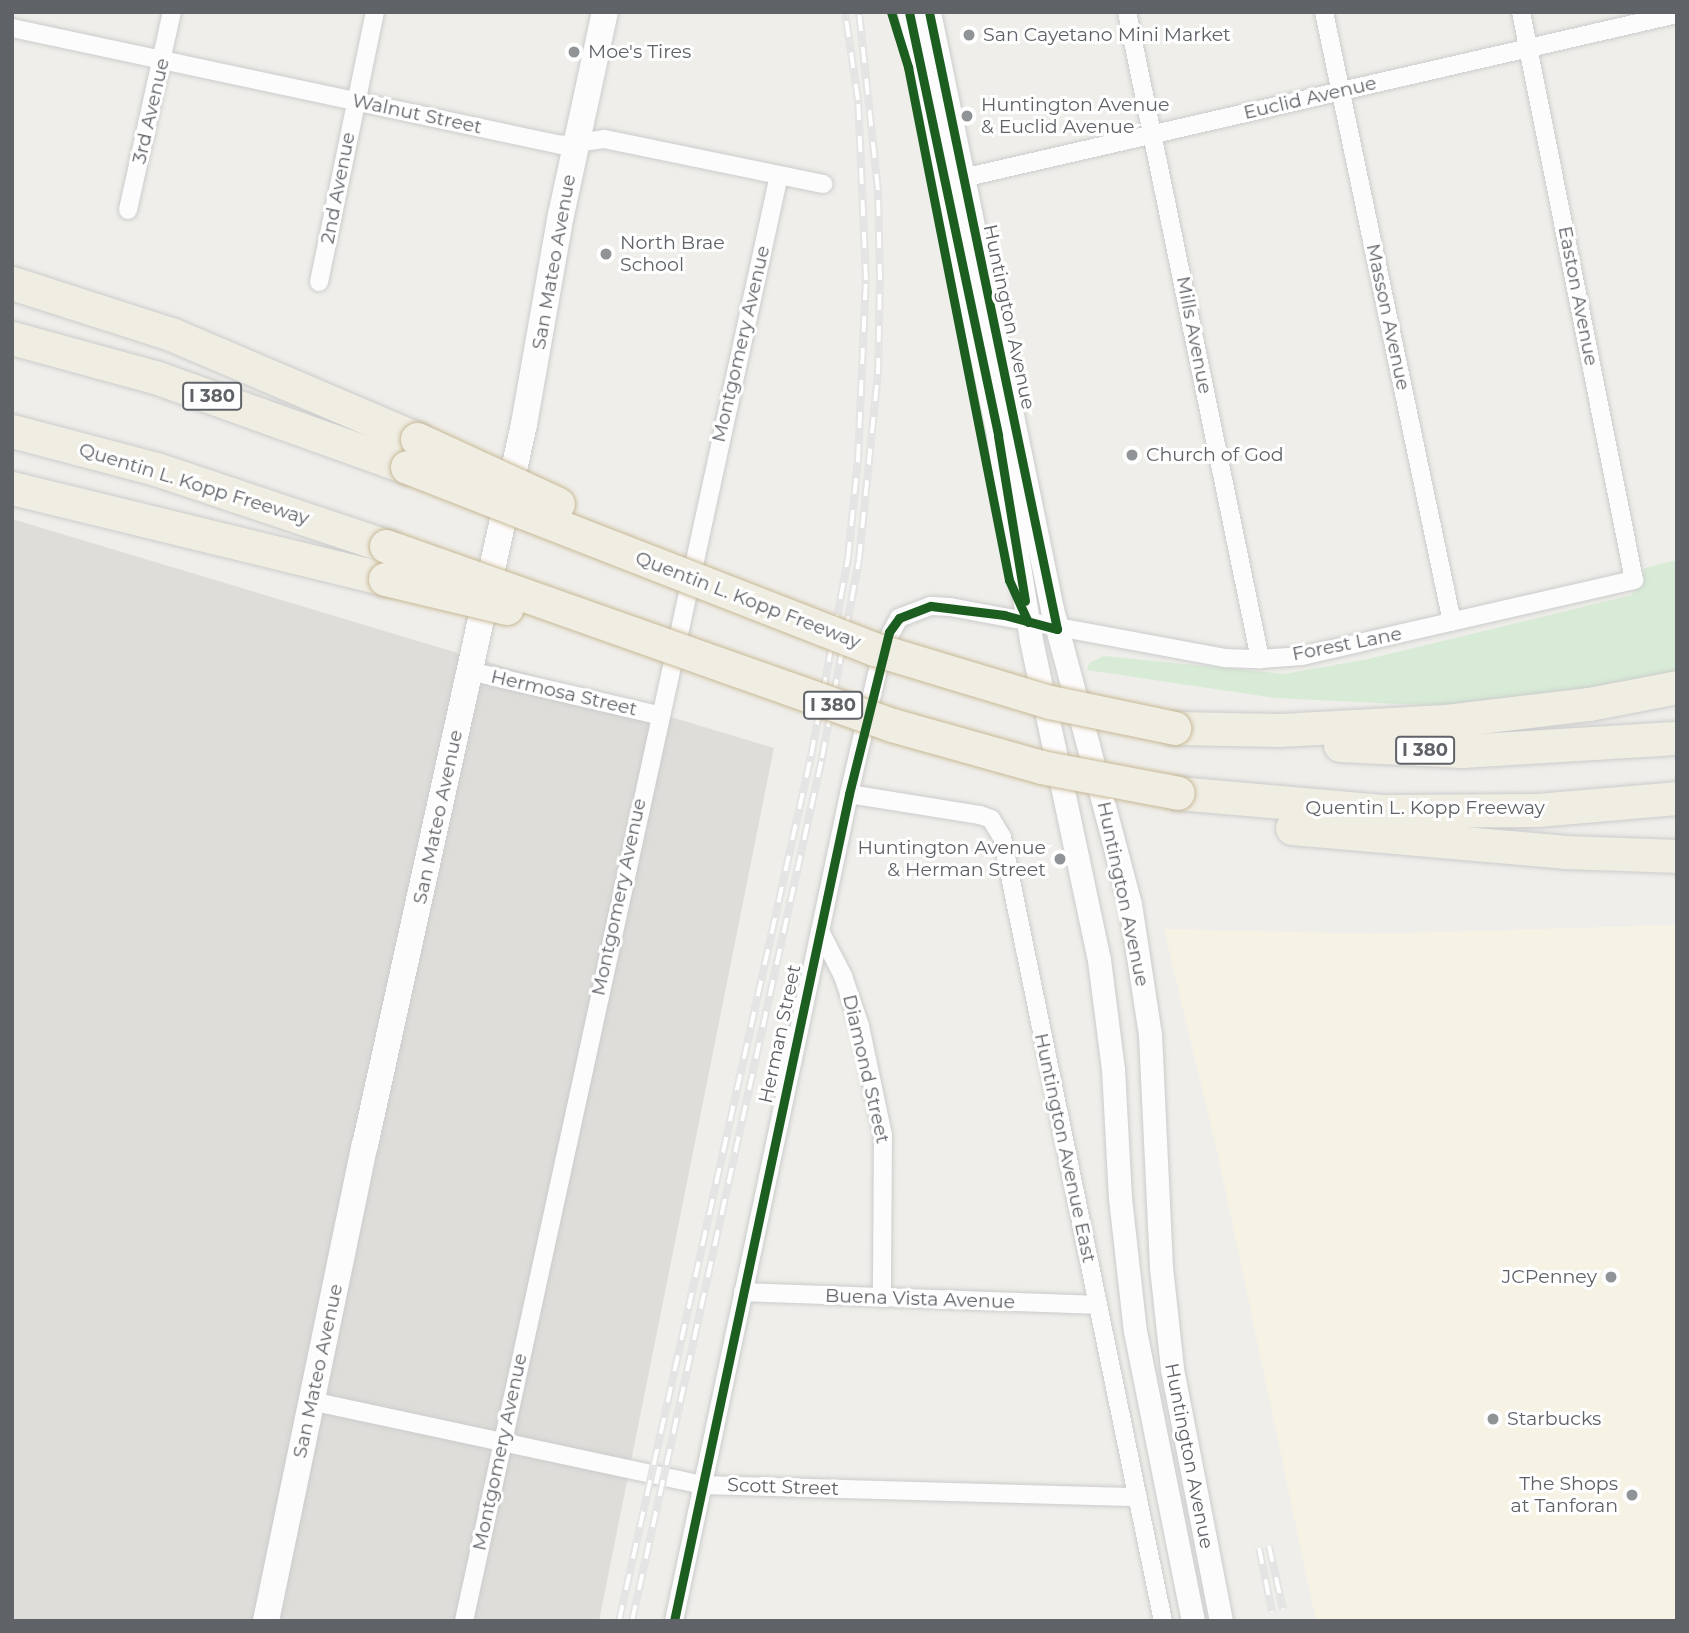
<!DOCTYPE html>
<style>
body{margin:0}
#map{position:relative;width:1689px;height:1633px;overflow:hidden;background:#efeeea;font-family:Montserrat,sans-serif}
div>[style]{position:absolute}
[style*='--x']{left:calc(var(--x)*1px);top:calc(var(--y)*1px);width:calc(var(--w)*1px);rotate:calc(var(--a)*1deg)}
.commercial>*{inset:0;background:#f7f3e4}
.industrial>*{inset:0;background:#dfddda}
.green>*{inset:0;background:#d8ebd6}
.roads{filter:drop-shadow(0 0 2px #cbcccc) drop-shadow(0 0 2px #cbcccc)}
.minor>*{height:18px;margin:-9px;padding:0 9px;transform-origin:9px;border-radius:9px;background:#fdfcfc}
.tertiary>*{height:23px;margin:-11.5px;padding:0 11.5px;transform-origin:11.5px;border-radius:11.5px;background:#fdfcfc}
.secondary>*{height:26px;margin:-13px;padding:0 13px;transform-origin:13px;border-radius:13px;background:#fdfcfc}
.motorway>*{height:33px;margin:-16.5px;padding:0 16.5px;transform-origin:16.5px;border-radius:16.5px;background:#f0ede3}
.rail>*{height:8px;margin-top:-4px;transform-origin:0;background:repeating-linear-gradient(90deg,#fff 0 16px,#e4e4e4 0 32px);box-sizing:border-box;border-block:2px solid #e4e4e4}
.bridges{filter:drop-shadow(0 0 2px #c8b996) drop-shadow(0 0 2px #c8b996)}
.motorway-bridge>*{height:33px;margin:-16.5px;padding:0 16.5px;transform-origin:16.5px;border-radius:16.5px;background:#f0ede3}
.cycleway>*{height:9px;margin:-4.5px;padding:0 4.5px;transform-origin:4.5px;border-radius:4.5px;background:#1b5e20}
.dots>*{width:19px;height:19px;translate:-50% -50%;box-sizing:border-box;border:4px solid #fff;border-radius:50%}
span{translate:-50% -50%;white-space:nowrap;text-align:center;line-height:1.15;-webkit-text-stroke:6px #fff;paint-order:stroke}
.shield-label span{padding:2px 5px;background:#fff;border:2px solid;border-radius:5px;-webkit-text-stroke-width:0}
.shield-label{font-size:18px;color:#5f6368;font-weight:700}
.poi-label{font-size:19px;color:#5f6368}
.left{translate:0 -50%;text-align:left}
.right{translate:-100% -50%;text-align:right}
.street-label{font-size:19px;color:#5f6368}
.frame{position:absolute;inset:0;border:14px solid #5f6368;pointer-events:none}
</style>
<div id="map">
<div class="commercial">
<div style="clip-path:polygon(1677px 925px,1677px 1621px,1316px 1621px,1219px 1159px,1164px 929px,1374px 934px)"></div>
</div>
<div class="industrial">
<div style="clip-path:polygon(12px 519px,774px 748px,599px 1621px,12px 1621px)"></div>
</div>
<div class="green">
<div style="clip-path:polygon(1677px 560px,1677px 679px,1502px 705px,1419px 705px,1276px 698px,1087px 670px,1089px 663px,1104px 656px,1284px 674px,1368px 659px,1632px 595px,1645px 568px)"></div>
</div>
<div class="roads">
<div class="minor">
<div style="--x:1127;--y:12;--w:661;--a:78.38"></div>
<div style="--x:1324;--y:12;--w:623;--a:78.15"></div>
<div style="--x:12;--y:28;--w:561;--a:12.03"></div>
<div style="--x:561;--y:145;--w:43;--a:-7.9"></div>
<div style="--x:604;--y:139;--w:224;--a:11.6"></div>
<div style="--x:954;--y:180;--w:742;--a:-12.93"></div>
<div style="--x:128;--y:210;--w:203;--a:-77.5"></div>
<div style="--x:319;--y:282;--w:276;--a:-78.3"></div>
<div style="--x:470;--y:671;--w:193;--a:13.2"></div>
<div style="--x:849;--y:794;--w:133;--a:9.1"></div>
<div style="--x:980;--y:815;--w:12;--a:20"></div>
<div style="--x:991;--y:819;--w:21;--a:59"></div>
<div style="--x:1002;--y:837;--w:800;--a:78.4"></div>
<div style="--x:820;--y:931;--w:51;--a:62.9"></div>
<div style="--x:843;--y:976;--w:53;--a:71.2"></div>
<div style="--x:860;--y:1026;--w:111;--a:78.1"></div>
<div style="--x:883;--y:1135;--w:163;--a:90.4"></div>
<div style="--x:743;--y:1292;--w:355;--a:2.1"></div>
<div style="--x:311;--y:1401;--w:400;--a:12.1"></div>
<div style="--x:702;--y:1485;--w:436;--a:1.6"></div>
<div style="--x:464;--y:1621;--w:1480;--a:-77.71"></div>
<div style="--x:674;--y:1621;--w:845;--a:-78.05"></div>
<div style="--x:849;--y:794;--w:150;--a:-76.9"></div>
<div style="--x:883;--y:648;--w:34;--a:-62"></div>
<div style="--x:899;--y:618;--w:34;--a:-21"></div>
<div style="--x:931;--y:606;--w:19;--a:3"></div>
<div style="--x:950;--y:607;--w:279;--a:10.5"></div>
<div style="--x:1224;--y:658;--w:36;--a:2"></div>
<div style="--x:1260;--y:659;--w:42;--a:-4.1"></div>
<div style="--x:1302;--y:656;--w:341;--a:-12.9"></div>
<div style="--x:1634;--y:580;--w:579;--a:-101.25"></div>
</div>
<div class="tertiary">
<div style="--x:909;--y:12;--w:433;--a:78.1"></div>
<div style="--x:998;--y:436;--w:207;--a:80.8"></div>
<div style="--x:1031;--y:640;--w:327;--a:78"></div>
<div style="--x:1099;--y:960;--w:110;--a:82.7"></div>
<div style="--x:1113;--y:1069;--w:129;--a:86.9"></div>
<div style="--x:1120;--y:1198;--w:134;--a:83.6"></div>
<div style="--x:1135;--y:1331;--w:296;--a:78.7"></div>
<div style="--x:929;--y:12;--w:610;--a:78.36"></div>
<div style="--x:1052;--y:609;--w:305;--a:75.2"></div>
<div style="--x:1130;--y:904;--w:132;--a:81.3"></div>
<div style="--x:1150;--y:1034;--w:233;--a:87.3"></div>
<div style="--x:1161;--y:1267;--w:103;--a:83.8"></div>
<div style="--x:1172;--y:1369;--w:257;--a:79"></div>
</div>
<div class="secondary">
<div style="--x:266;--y:1621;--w:486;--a:-78.3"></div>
<div style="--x:365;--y:1145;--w:738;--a:-77.56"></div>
<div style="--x:524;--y:424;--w:212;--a:-80"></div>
<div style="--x:561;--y:215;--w:208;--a:-77.8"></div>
</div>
<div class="motorway">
<div style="--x:12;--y:283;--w:167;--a:17.8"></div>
<div style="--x:171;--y:334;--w:267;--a:23.1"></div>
<div style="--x:12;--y:338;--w:148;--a:15.3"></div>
<div style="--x:155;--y:377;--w:268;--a:19.7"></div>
<div style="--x:12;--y:431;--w:149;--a:14.8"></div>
<div style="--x:156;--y:469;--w:243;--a:18.5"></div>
<div style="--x:12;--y:488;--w:384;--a:13.7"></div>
<div style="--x:1174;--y:728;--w:106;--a:1.1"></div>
<div style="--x:1280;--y:730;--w:166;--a:-3.1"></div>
<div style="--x:1446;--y:721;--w:144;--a:-6.8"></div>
<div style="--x:1589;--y:704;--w:90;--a:-10.9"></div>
<div style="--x:1340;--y:745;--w:122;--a:2.8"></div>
<div style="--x:1462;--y:751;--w:215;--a:-3.5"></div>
<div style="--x:1178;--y:793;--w:208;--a:5"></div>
<div style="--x:1385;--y:811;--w:152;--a:-0.4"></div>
<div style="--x:1537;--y:810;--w:141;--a:-4.9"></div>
<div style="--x:1292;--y:828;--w:273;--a:5"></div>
<div style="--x:1564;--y:852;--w:113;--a:2"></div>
</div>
</div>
<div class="rail">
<div style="--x:1269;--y:1546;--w:65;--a:77.5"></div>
<div style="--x:1259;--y:1548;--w:65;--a:78.5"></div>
<div style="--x:619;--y:1621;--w:886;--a:-77.49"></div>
<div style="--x:811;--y:756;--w:201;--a:-79.4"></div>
<div style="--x:848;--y:558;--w:99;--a:-84.2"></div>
<div style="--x:858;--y:460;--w:180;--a:-87.5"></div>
<div style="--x:866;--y:280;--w:180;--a:-92.5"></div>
<div style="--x:858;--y:100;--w:89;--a:-98.4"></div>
<div style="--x:632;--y:1621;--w:884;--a:-77.58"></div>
<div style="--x:822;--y:758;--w:201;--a:-79.4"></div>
<div style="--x:859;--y:560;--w:187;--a:-84.2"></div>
<div style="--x:878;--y:374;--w:94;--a:-88.8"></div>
<div style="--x:880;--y:280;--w:90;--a:-91.3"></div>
<div style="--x:878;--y:190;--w:179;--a:-96.1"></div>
</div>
<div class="bridges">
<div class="motorway-bridge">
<div style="--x:417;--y:439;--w:155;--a:24.7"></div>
<div style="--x:407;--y:467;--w:501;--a:21.29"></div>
<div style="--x:874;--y:649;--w:184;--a:16.8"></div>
<div style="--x:1050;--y:702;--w:127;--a:11.8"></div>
<div style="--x:386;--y:546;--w:537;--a:19.48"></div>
<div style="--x:892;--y:725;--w:155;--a:15.7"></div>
<div style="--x:1041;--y:767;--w:139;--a:10.7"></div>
<div style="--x:385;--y:579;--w:125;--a:13.4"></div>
</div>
</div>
<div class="cycleway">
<div style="--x:891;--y:12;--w:58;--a:72.8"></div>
<div style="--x:908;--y:67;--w:523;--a:78.86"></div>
<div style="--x:1009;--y:580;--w:46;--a:65.7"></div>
<div style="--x:909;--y:12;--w:433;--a:78.1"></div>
<div style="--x:998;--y:436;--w:167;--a:80.7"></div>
<div style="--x:674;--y:1621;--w:845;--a:-78.05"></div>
<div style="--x:849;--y:794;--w:167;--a:-76.1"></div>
<div style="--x:889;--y:632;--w:17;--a:-54"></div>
<div style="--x:899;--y:618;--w:34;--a:-21"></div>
<div style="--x:931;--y:606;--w:74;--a:7"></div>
<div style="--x:1004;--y:615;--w:55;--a:14.8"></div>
<div style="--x:1057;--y:629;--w:630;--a:-101.72"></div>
</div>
<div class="dots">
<div style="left:969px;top:35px;background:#919496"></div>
<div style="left:574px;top:52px;background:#919496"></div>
<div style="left:967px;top:116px;background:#919496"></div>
<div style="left:606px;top:254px;background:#919496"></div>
<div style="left:1132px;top:455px;background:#919496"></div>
<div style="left:1060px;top:859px;background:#919496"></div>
<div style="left:1611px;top:1277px;background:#919496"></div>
<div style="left:1493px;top:1419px;background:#919496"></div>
<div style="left:1632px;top:1495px;background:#919496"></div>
</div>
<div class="shield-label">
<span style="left:212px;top:396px">I 380</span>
<span style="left:833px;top:705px">I 380</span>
<span style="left:1425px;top:750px">I 380</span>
</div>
<div class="poi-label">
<span class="left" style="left:983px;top:35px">San Cayetano Mini Market</span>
<span class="left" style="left:588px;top:52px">Moe's Tires</span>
<span class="left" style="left:981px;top:116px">Huntington Avenue<br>&amp; Euclid Avenue</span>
<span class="left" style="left:620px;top:254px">North Brae<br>School</span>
<span class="left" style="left:1146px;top:455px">Church of God</span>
<span class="right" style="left:1046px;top:859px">Huntington Avenue<br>&amp; Herman Street</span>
<span class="right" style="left:1597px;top:1277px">JCPenney</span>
<span class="left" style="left:1507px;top:1419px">Starbucks</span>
<span class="right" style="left:1618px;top:1495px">The Shops<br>at Tanforan</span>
</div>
<div class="street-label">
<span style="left:1310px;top:98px;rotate:-13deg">Euclid Avenue</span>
<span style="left:151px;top:111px;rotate:-77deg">3rd Avenue</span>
<span style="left:417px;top:114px;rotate:12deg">Walnut Street</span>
<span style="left:338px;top:188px;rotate:-79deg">2nd Avenue</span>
<span style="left:554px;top:262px;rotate:-80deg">San Mateo Avenue</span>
<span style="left:1578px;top:296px;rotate:79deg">Easton Avenue</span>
<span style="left:1009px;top:317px;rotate:78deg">Huntington Avenue</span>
<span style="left:1388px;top:317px;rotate:78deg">Masson Avenue</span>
<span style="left:1194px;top:335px;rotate:79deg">Mills Avenue</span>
<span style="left:741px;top:344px;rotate:-77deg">Montgomery Avenue</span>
<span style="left:194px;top:484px;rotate:17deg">Quentin L. Kopp Freeway</span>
<span style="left:748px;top:600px;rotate:21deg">Quentin L. Kopp Freeway</span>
<span style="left:1347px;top:644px;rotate:-11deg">Forest Lane</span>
<span style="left:564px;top:693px;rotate:13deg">Hermosa Street</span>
<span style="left:1425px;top:808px">Quentin L. Kopp Freeway</span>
<span style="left:438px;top:817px;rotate:-78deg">San Mateo Avenue</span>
<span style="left:1123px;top:894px;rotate:78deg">Huntington Avenue</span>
<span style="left:619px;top:897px;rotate:-78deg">Montgomery Avenue</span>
<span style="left:780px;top:1034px;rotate:-78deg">Herman Street</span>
<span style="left:866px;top:1069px;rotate:77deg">Diamond Street</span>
<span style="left:1065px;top:1148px;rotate:78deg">Huntington Avenue East</span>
<span style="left:920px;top:1299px;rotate:2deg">Buena Vista Avenue</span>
<span style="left:318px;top:1371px;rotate:-78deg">San Mateo Avenue</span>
<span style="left:500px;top:1452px;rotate:-78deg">Montgomery Avenue</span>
<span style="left:1189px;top:1456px;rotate:79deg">Huntington Avenue</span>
<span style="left:783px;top:1487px;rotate:2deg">Scott Street</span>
</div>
<div class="frame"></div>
</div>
